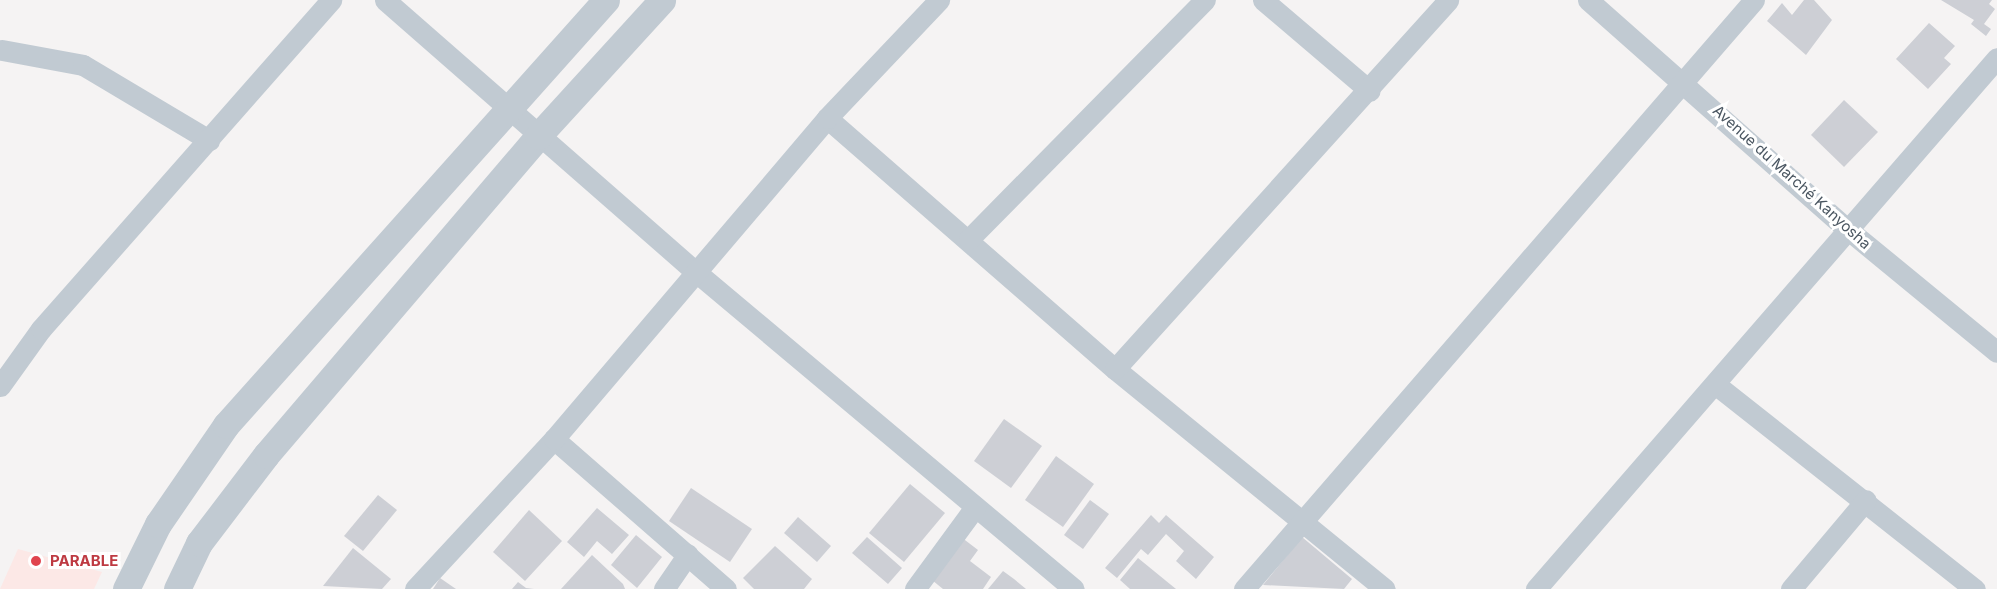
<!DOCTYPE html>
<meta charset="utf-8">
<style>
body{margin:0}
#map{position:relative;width:1997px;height:589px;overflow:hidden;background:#f5f3f3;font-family:Inter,sans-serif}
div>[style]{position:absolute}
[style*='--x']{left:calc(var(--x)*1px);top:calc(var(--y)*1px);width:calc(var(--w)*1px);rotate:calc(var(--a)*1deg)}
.medical>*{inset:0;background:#fce8e6}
.building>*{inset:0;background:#cdcfd5}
.minor>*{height:21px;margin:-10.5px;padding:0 10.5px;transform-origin:10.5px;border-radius:10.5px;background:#c1cad2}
.tertiary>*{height:27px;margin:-13.5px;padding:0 13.5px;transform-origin:13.5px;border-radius:13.5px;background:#c1cad2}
.dots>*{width:16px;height:16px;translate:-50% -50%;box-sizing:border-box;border:3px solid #fff;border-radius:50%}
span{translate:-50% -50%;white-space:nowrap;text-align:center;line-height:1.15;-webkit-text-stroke:6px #fff;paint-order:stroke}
.street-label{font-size:15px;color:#4a5661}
.health-label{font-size:15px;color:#be3a42;font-weight:700}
.left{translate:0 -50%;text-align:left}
</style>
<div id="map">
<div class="medical">
<div style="clip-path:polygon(18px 549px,102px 572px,94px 589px,0 589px)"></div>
</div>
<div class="building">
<div style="clip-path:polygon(1804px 0,1814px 0,1832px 20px,1806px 55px,1767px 21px,1782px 3px,1792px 15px)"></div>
<div style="clip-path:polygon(1941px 0,1992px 0,1989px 4px,1995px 9px,1984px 24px,1991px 29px,1986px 36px,1971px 24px,1974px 20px)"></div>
<div style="clip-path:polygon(1929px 23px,1955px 46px,1944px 58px,1951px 64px,1928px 89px,1896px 59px)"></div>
<div style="clip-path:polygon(1844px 100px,1878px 132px,1844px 167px,1811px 135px)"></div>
<div style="clip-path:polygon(1004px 419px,1042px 446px,1011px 488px,974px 461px)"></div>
<div style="clip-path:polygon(1056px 456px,1094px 484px,1063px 527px,1025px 500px)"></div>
<div style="clip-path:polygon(910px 484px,945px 513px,904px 562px,869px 533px)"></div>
<div style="clip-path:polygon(691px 488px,752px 529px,730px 562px,669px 521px)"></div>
<div style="clip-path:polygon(378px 495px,397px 510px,363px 551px,344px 536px)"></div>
<div style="clip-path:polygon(1090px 500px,1109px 514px,1083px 549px,1064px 535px)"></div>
<div style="clip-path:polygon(597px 508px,629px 535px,612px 554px,597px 541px,584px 557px,567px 542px)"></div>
<div style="clip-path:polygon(529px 510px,562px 541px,525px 581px,493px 552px)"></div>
<div style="clip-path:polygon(1151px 515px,1159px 523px,1166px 515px,1214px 557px,1196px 579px,1176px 561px,1184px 551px,1166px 534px,1148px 555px,1141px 549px,1117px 578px,1105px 568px)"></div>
<div style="clip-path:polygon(798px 517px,831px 546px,817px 562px,784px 533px)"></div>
<div style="clip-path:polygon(636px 535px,662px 557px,637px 588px,611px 565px)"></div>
<div style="clip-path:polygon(867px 537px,902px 568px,888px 584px,852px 553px)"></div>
<div style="clip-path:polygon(961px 537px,978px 550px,970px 561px,991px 577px,983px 589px,943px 589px,927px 576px)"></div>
<div style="clip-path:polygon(1302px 537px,1352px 579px,1344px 589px,1263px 585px)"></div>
<div style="clip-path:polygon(775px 546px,812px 579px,804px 589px,754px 589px,743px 578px)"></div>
<div style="clip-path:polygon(353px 548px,391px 579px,382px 589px,323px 586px)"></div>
<div style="clip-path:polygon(592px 555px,623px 584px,625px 589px,561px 589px)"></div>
<div style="clip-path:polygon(1138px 558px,1176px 589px,1130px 589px,1120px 580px)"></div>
<div style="clip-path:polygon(1003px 571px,1014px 579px,1026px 589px,988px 589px)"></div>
<div style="clip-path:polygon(440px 578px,456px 589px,433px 589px)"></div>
<div style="clip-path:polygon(518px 582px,526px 588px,534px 589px,512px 589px)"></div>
</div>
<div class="minor">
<div style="--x:385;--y:0;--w:413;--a:41.2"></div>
<div style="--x:696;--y:272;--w:493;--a:40"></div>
<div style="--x:1263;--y:0;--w:140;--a:40.4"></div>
<div style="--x:1588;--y:0;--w:344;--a:41.5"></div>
<div style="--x:1846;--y:228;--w:195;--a:39.4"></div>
<div style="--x:2;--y:50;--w:82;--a:10.5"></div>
<div style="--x:83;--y:65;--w:147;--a:30.8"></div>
<div style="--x:827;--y:118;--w:382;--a:41.1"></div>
<div style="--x:1115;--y:369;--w:348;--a:39.2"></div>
<div style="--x:969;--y:239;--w:336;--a:-45.4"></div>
<div style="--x:1115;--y:369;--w:497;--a:-47.9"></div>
<div style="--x:1715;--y:384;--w:331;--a:38.3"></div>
<div style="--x:0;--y:386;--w:70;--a:-54.3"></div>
<div style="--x:41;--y:329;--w:439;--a:-48.6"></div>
<div style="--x:554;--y:439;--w:228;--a:41.1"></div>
<div style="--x:415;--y:589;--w:205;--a:-47.2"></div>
<div style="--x:554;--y:439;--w:421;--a:-49.6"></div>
<div style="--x:827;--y:118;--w:163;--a:-46.5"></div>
<div style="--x:664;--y:589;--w:42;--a:-55.6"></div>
<div style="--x:915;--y:589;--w:102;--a:-53.8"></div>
<div style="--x:1244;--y:589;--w:779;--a:-49.11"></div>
<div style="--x:1536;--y:589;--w:703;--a:-49.04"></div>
<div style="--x:1791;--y:589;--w:116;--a:-49.9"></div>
</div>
<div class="tertiary">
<div style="--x:126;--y:589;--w:72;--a:-63.8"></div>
<div style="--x:158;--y:524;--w:120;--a:-55.5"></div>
<div style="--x:226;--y:425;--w:570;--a:-48.2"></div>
<div style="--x:177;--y:589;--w:51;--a:-64.4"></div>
<div style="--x:199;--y:543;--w:111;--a:-52.7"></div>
<div style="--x:266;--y:455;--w:419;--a:-49.5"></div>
<div style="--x:538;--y:136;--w:184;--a:-47.6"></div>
</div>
<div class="dots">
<div style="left:36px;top:561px;background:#e0444e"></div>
</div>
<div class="street-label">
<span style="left:1792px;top:177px;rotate:42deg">Avenue du Marché Kanyosha</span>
</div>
<div class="health-label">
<span class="left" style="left:50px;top:561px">PARABLE</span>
</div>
</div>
